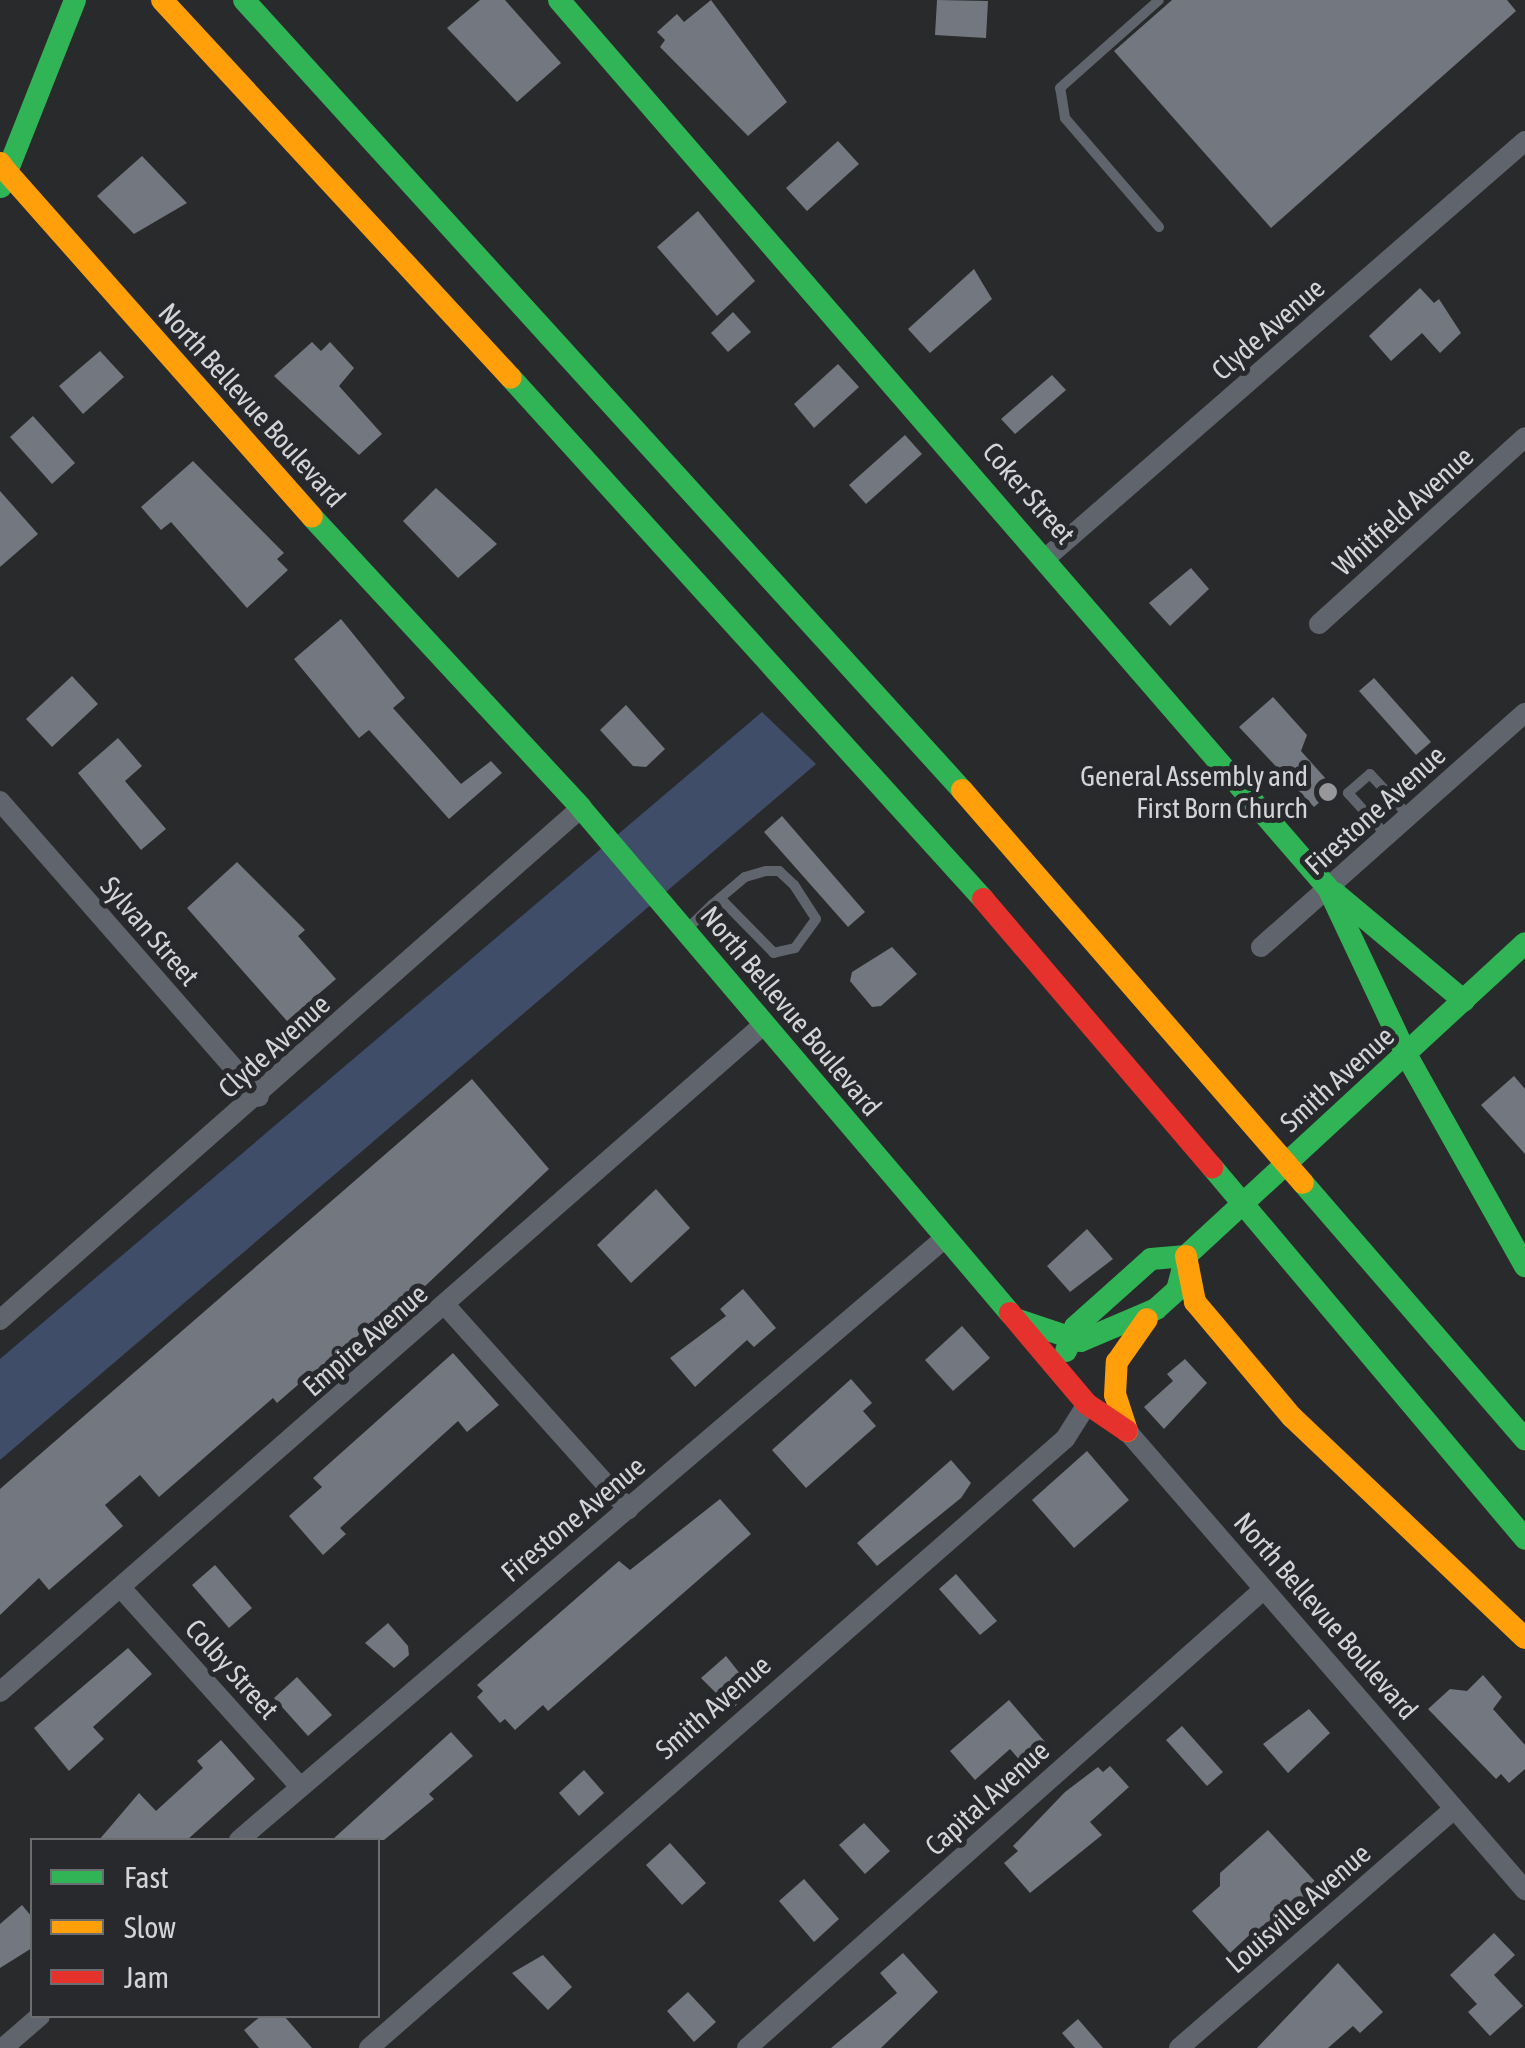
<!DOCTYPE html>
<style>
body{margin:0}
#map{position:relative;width:1525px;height:2048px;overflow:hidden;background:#292a2c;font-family:"Asap Condensed",sans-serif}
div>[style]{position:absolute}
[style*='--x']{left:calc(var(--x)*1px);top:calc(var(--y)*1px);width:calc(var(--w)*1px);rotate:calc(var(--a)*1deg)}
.forest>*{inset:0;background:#3f4d69}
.building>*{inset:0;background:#73777f}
.lane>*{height:10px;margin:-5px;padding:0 5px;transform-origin:5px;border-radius:5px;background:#60656d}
.street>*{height:20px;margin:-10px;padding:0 10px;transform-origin:10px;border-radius:10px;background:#60656d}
.fast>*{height:22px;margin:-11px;padding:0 11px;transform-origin:11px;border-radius:11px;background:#30b455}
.slow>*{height:22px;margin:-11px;padding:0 11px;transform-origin:11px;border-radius:11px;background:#ff9f0a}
.jam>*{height:22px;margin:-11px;padding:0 11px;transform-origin:11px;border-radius:11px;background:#e5322d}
.dots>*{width:28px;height:28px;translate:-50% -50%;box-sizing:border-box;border:5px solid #28292d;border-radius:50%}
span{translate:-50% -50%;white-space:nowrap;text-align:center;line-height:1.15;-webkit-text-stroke:10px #28292d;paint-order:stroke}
.street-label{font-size:28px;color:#d3d4d6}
.poi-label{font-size:28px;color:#d3d4d6}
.right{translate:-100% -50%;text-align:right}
.legend{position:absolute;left:30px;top:1838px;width:350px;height:180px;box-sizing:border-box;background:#28292d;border:2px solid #6c6d71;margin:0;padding:12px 18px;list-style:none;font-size:30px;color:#d3d4d6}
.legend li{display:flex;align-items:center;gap:20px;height:50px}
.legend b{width:50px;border:2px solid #6c6d71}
</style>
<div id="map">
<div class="forest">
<div style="clip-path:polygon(762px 712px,816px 764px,0 1460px,0 1359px)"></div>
</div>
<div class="building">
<div style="clip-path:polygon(480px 0,505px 0,561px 63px,517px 102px,447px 28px)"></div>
<div style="clip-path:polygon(711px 0,787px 102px,748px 136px,660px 47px,665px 40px,657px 32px,677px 14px,684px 22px)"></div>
<div style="clip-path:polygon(937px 0,988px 1px,986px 38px,935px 35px)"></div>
<div style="clip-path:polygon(1172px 0,1507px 0,1516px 11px,1271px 228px,1114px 51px)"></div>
<div style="clip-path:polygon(838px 141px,859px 164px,807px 211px,786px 188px)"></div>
<div style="clip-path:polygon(142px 156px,187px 203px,134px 234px,97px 196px)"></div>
<div style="clip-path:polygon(698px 211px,755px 281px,717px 316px,657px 247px)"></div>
<div style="clip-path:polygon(974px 269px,992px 299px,930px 353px,908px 329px)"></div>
<div style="clip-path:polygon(1420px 288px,1434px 303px,1439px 299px,1461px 333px,1440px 353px,1422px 333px,1391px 361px,1369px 336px)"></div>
<div style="clip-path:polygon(733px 312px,751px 332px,728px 352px,711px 333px)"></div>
<div style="clip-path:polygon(312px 342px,321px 351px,330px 342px,354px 368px,339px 386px,382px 434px,359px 455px,274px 376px)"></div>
<div style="clip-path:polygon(100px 351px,124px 377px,83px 414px,59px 386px)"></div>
<div style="clip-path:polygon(838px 364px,859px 387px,814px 428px,794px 404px)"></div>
<div style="clip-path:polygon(1052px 375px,1066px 390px,1015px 434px,1001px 419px)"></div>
<div style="clip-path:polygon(33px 416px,75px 463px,52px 484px,10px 437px)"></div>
<div style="clip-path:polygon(905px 435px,922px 454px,866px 504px,849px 485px)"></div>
<div style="clip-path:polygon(193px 461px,284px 553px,277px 559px,288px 570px,247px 608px,171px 522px,161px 530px,141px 507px)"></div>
<div style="clip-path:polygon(436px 488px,497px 544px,458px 578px,403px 521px)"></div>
<div style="clip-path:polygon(0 491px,38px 534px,0 567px)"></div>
<div style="clip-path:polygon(1191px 568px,1209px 589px,1170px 626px,1149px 603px)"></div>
<div style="clip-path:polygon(341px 619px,405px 698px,393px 708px,461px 784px,491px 761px,502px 773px,449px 819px,369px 730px,359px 738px,294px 659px)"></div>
<div style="clip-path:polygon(72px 676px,98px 704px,52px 747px,26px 719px)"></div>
<div style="clip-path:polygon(1374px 678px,1431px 742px,1416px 755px,1359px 691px)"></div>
<div style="clip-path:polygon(1273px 697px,1307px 735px,1301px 751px,1335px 789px,1314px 807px,1239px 727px)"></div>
<div style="clip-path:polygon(626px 705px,665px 749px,646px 767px,633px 766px,600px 730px)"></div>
<div style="clip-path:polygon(118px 738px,142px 766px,125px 781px,166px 829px,141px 850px,78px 773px)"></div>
<div style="clip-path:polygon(782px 816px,865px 912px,848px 927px,764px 832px)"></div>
<div style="clip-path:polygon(237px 862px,305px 930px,298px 936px,336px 979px,287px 1021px,187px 908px)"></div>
<div style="clip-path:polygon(892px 947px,917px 974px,881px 1006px,872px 1007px,850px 981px,852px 972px)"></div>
<div style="clip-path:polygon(1514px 1076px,1525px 1089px,1525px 1154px,1481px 1105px)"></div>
<div style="clip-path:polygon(472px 1079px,549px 1169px,422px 1289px,389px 1313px,386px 1309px,318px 1374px,315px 1370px,277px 1403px,273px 1398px,159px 1497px,140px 1475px,105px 1505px,123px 1526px,49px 1590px,39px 1578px,0 1615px,0 1489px)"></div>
<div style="clip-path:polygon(656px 1189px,690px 1228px,631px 1283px,597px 1245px)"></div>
<div style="clip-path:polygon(1087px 1229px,1113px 1259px,1070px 1292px,1047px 1266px)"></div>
<div style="clip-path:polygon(743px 1289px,776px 1328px,754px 1347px,747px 1340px,695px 1387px,670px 1358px,726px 1316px,720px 1309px)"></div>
<div style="clip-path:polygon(962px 1326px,990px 1358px,953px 1391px,925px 1360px)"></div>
<div style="clip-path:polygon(453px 1353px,499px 1405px,467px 1432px,458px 1421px,340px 1528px,346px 1534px,323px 1555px,289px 1516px,322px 1487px,313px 1478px)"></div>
<div style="clip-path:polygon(1185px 1359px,1207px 1383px,1164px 1429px,1144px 1407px,1173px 1381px,1167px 1374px)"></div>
<div style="clip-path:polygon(851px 1379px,872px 1403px,863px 1411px,876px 1426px,806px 1488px,772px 1450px)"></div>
<div style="clip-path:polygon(1087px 1451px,1129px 1500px,1074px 1548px,1032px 1500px)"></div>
<div style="clip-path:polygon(951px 1460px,971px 1483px,961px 1498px,877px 1566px,857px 1543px)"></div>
<div style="clip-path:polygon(720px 1499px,751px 1534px,548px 1711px,543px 1705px,515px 1730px,505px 1719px,500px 1723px,477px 1697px,483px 1691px,477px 1685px,619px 1561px,630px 1570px)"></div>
<div style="clip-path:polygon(215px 1565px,252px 1608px,229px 1628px,192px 1585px)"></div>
<div style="clip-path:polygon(956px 1574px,997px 1621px,980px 1635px,939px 1589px)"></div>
<div style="clip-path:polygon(388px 1623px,408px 1646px,409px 1655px,394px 1668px,365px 1643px)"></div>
<div style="clip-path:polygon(128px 1648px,152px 1674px,93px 1727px,104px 1739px,69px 1771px,34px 1728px)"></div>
<div style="clip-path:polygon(726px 1656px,753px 1690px,732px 1709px,701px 1678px)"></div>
<div style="clip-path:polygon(1483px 1675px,1502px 1697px,1493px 1709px,1525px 1745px,1525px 1769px,1509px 1783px,1501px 1774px,1496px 1779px,1428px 1709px,1450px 1689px,1467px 1691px)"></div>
<div style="clip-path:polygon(297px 1677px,332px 1715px,308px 1736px,274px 1698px)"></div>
<div style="clip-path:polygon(1009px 1700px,1046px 1743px,1023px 1764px,1010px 1749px,975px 1780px,950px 1751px)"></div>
<div style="clip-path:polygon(1309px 1709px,1330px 1733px,1288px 1773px,1263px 1744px)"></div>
<div style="clip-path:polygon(1182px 1726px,1223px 1772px,1207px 1786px,1166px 1740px)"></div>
<div style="clip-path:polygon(451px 1732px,473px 1756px,429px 1794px,434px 1799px,384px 1840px,332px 1840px)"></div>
<div style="clip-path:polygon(221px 1740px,255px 1779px,187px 1840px,99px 1840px,139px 1793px,156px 1811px,203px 1768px,197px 1761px)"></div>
<div style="clip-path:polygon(1110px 1766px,1129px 1787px,1090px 1822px,1102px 1835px,1030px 1893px,1004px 1863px,1018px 1851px,1013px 1846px,1065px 1792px,1098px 1767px,1103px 1772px)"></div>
<div style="clip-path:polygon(584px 1770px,604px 1793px,579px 1816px,559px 1793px)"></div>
<div style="clip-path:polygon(864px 1823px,890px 1851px,865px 1874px,839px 1845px)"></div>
<div style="clip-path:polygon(1268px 1830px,1321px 1888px,1264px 1937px,1256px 1929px,1230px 1953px,1192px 1911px,1220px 1886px,1220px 1873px)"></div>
<div style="clip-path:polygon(670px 1843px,706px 1883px,682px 1905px,646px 1865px)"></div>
<div style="clip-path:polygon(804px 1879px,839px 1919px,814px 1942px,779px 1901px)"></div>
<div style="clip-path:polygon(22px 1905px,32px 1917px,32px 1948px,0 1968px,0 1924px)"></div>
<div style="clip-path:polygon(1494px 1933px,1515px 1955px,1494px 1975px,1523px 2006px,1490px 2036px,1468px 2012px,1477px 2004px,1450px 1975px)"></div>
<div style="clip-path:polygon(903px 1953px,938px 1992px,881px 2048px,831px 2048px,897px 1993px,880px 1973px)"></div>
<div style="clip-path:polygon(543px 1955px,572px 1987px,548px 2010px,512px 1973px)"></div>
<div style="clip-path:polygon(1338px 1963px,1383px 2012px,1360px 2033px,1353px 2026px,1328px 2048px,1257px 2048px)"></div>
<div style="clip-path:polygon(688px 1992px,716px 2022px,694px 2042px,667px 2011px)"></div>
<div style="clip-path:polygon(261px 2016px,284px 2016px,312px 2048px,259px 2048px,244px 2030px)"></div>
<div style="clip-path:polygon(1078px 2019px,1103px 2048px,1075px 2048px,1062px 2033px)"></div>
</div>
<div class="lane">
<div style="--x:1159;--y:227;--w:144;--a:-130.8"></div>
<div style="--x:1065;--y:118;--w:30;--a:-99"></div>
<div style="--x:1060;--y:88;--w:132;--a:-41.6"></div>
<div style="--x:1387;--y:836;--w:58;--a:-132.2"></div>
<div style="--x:1348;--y:793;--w:29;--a:-41"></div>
<div style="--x:1370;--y:774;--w:56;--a:47.2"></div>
<div style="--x:688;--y:928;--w:35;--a:-44"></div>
<div style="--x:713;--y:904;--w:42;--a:-40.2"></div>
<div style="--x:745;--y:877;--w:22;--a:-16"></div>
<div style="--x:766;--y:871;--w:13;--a:0"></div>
<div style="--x:779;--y:871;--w:21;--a:43"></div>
<div style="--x:794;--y:885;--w:40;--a:57.1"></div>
<div style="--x:816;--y:919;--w:36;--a:126"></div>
<div style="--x:795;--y:948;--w:22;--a:167"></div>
<div style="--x:774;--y:953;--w:77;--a:-134.5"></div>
</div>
<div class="street">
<div style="--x:1046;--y:558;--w:635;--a:-41.04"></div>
<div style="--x:1319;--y:624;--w:278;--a:-42.2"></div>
<div style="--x:0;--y:801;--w:393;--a:48.8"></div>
<div style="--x:1261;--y:947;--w:353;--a:-41.6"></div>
<div style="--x:446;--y:1306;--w:273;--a:48.1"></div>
<div style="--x:0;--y:1320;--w:774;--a:-41.39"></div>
<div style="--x:1127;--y:1431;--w:608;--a:49.07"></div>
<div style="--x:122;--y:1589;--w:266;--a:48"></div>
<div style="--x:0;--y:1692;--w:1013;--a:-41.16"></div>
<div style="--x:239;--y:1840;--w:926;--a:-40.45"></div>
<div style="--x:3;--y:2048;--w:49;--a:-40.9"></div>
<div style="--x:369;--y:2048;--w:925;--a:-41.19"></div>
<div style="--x:1065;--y:1439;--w:41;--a:-57.8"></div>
<div style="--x:747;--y:2048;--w:691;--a:-41.6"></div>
<div style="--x:1179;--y:2048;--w:363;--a:-41"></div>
</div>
<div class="fast">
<div style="--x:244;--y:0;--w:1068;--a:47.73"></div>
<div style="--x:559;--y:0;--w:1175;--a:49.11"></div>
<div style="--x:1328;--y:888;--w:186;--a:64.8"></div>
<div style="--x:1;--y:187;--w:201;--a:-68.4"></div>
<div style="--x:511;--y:378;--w:703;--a:47.82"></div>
<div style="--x:312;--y:517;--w:396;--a:47.2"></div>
<div style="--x:581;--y:808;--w:663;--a:49.65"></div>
<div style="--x:1335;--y:893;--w:168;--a:39.9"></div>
<div style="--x:1407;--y:1056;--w:241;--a:60.7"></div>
<div style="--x:1212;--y:1167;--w:486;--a:49.9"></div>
<div style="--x:1303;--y:1183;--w:339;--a:49.1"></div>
<div style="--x:1018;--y:1320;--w:66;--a:18.4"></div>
<div style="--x:1081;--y:1341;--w:82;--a:-23.1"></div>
<div style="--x:1156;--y:1309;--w:28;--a:-42"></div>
<div style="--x:1177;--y:1290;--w:35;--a:-75"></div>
<div style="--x:1186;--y:1256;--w:461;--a:-42.7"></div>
<div style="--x:1066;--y:1351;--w:26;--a:-69"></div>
<div style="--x:1075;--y:1327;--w:102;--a:-41.8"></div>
<div style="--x:1151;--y:1259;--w:35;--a:-5"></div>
</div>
<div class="slow">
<div style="--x:162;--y:0;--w:514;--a:47.28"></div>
<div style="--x:0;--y:163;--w:11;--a:52"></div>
<div style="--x:7;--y:172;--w:460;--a:48.5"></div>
<div style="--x:962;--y:790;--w:520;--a:49.05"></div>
<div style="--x:1186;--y:1256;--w:47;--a:78.9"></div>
<div style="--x:1195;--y:1302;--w:150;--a:49.9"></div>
<div style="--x:1292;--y:1417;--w:321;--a:43.5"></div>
<div style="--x:1127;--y:1431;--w:38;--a:-108"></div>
<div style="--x:1115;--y:1395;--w:33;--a:-87"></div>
<div style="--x:1117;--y:1362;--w:52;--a:-55.1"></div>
</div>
<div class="jam">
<div style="--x:983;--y:899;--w:353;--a:49.5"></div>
<div style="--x:1010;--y:1313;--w:119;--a:49.8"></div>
<div style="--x:1087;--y:1404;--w:48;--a:34"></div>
</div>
<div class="dots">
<div style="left:1328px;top:792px;background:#98989a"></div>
</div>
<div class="street-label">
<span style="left:1268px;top:329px;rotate:-41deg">Clyde Avenue</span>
<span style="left:252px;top:405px;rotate:48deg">North Bellevue Boulevard</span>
<span style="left:1029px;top:493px;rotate:49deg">Coker Street</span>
<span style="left:1403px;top:511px;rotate:-42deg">Whitfield Avenue</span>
<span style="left:1375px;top:810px;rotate:-42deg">Firestone Avenue</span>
<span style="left:150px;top:931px;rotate:49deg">Sylvan Street</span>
<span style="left:791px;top:1011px;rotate:50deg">North Bellevue Boulevard</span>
<span style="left:274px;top:1046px;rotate:-42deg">Clyde Avenue</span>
<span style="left:1337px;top:1079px;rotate:-42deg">Smith Avenue</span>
<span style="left:365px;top:1340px;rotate:-41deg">Empire Avenue</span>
<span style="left:573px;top:1519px;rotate:-40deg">Firestone Avenue</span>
<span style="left:1326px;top:1616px;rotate:49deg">North Bellevue Boulevard</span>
<span style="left:232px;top:1669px;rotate:48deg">Colby Street</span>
<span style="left:713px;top:1707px;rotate:-41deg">Smith Avenue</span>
<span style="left:987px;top:1798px;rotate:-42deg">Capital Avenue</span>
<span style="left:1298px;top:1908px;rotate:-41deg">Louisville Avenue</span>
</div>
<div class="poi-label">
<span class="right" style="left:1308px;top:792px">General Assembly and<br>First Born Church</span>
</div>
<ul class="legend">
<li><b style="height:12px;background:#30b455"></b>Fast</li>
<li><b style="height:12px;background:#ff9f0a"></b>Slow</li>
<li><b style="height:12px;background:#e5322d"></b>Jam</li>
</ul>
</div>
